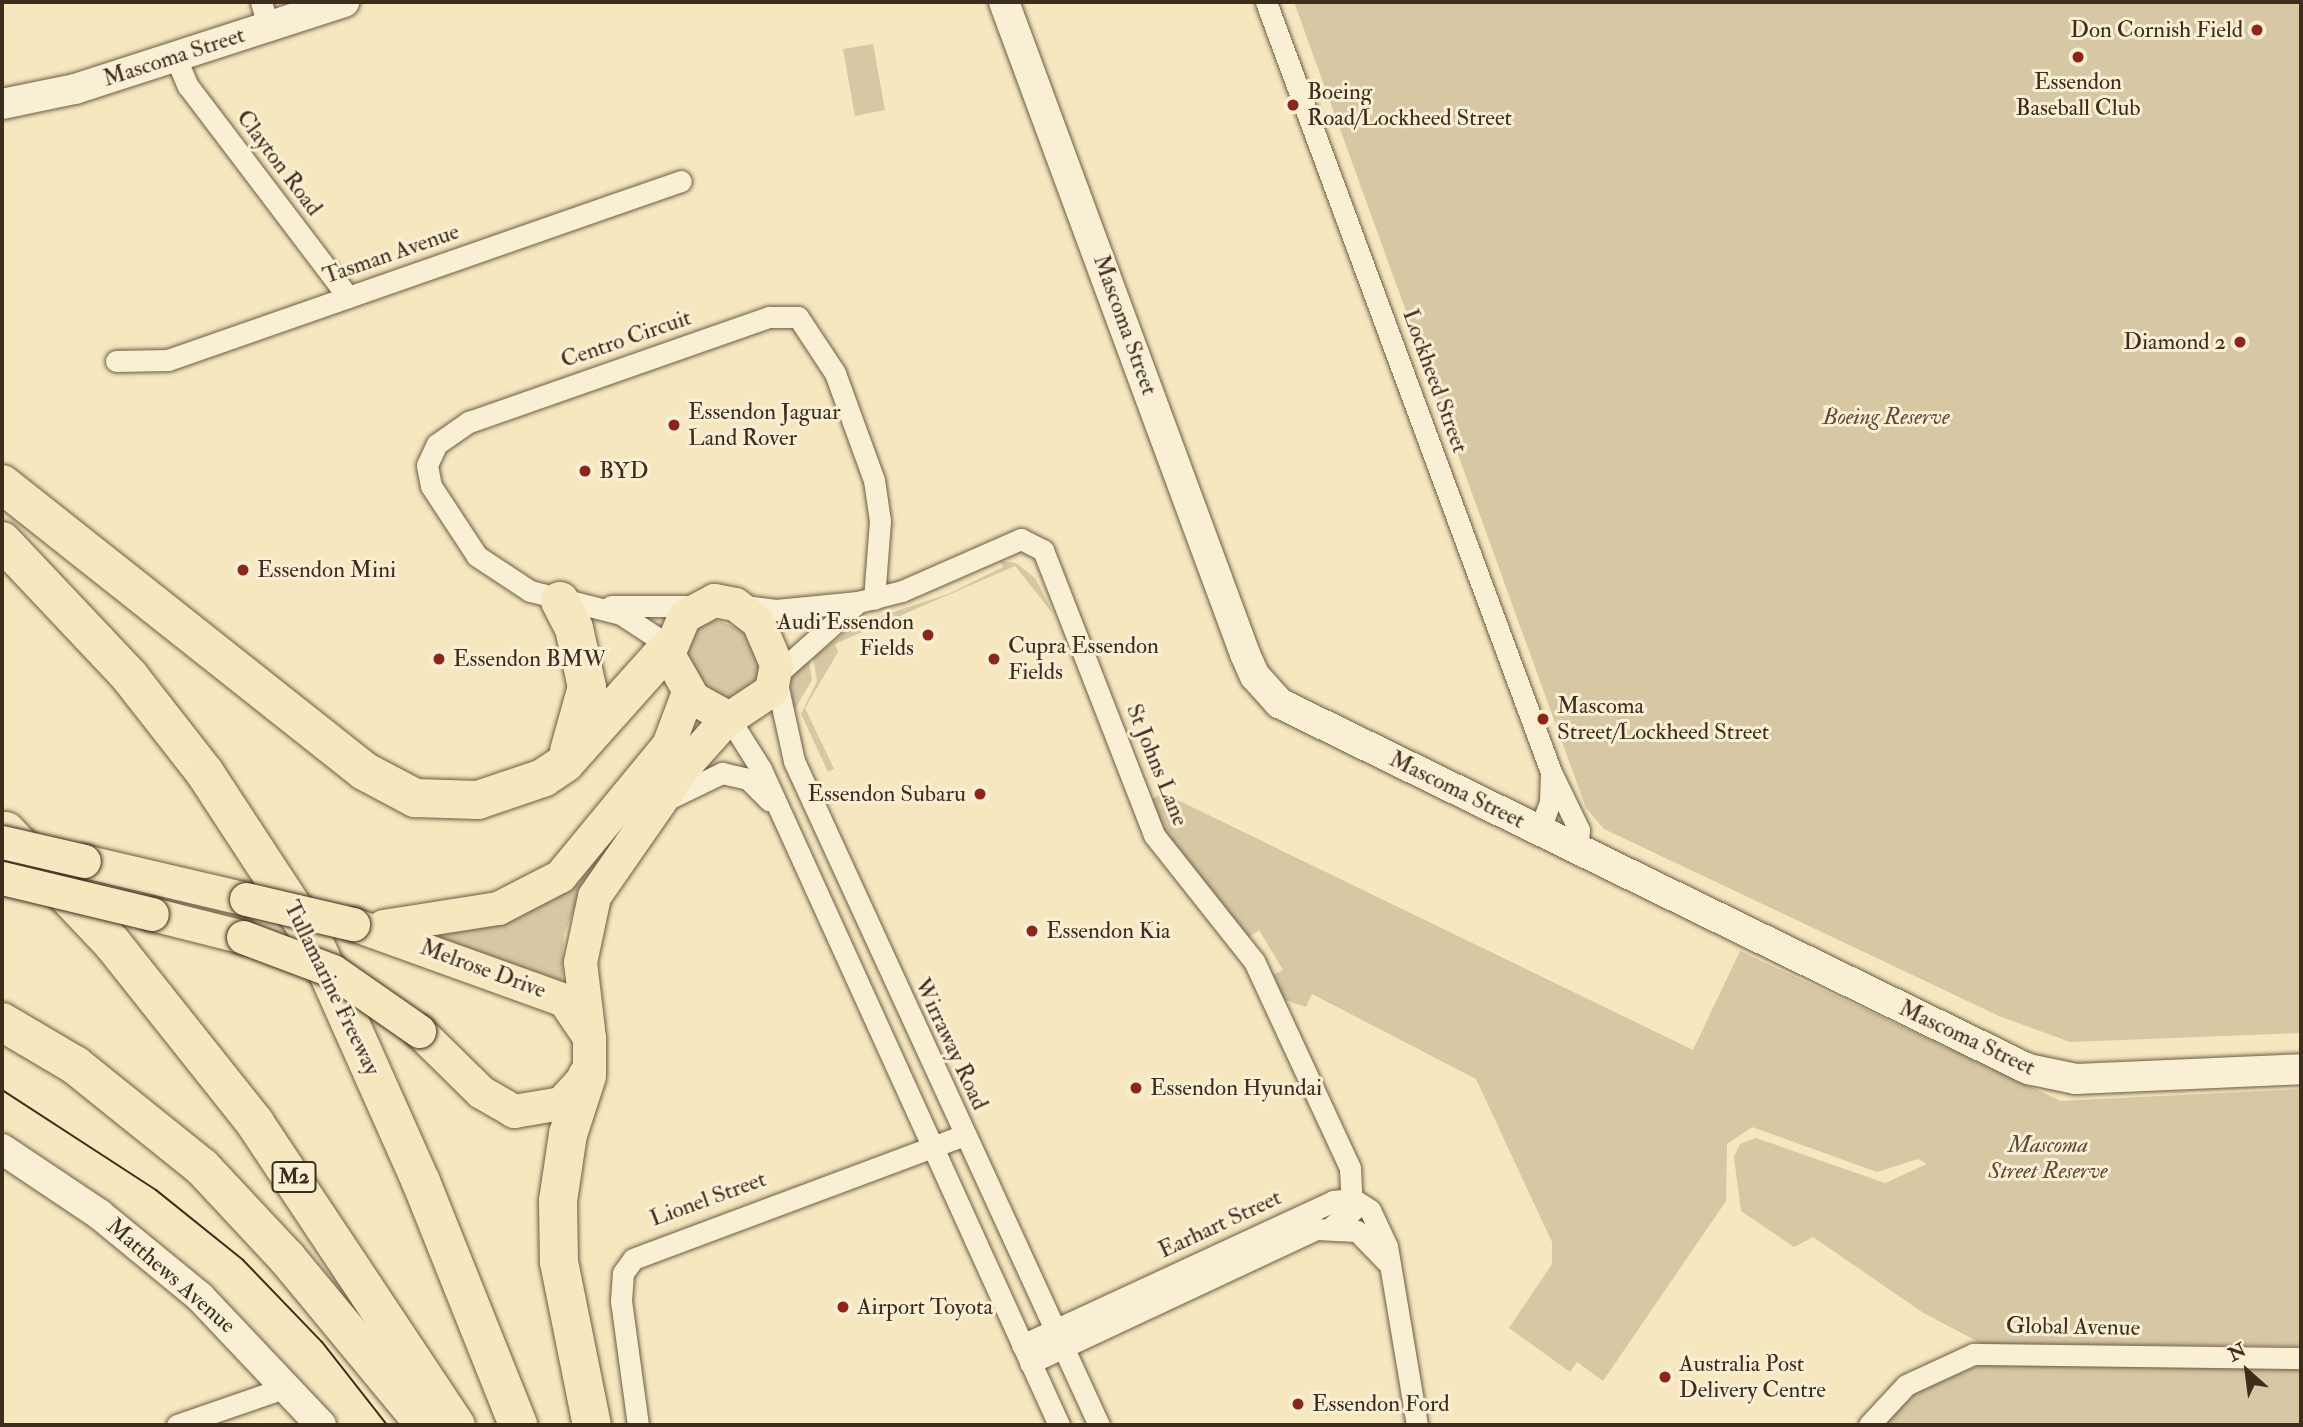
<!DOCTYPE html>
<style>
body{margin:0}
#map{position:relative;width:2303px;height:1427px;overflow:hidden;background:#f6e7be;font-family:"IM FELL Double Pica",serif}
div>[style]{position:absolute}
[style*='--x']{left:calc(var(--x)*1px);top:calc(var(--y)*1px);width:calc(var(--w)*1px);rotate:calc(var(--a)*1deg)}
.green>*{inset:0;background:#d7c7a3}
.roads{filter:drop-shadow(0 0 2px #6c5b45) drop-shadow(0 0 2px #6c5b45)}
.minor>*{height:21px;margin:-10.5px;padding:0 10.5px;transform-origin:10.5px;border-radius:10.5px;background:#f9efd5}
.secondary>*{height:30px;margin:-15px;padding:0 15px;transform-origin:15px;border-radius:15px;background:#f9efd5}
.primary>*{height:33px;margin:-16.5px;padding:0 16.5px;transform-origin:16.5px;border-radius:16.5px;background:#f6e7be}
.motorway>*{height:38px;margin:-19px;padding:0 19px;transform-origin:19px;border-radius:19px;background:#f6e7be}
.tram>*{height:2px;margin:-1px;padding:0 1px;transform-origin:1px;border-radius:1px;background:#3e2c1d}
.bridges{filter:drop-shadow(0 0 2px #3e2c1d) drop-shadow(0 0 2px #3e2c1d)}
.primary-bridge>*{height:33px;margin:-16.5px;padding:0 16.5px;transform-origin:16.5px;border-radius:16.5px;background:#f6e7be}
.dots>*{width:19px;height:19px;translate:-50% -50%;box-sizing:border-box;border:4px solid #f9efd5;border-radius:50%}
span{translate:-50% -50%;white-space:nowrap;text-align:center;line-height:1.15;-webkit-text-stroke:6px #f9efd5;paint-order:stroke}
.shield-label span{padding:2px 5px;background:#f9efd5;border:2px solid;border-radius:5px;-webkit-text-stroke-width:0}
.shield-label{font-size:21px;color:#3e2c1d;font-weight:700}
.poi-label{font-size:23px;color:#3e2c1d}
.right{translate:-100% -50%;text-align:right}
.left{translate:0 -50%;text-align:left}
.street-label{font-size:23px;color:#3e2c1d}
.park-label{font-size:23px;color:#5d4b38;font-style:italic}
.frame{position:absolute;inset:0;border:4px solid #3e2c1d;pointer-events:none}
.north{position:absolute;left:2212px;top:1336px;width:70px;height:70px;-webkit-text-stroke:5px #f9efd5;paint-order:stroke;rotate:332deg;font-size:19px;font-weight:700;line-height:28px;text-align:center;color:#3e2c1d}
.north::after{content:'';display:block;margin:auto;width:24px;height:32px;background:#3e2c1d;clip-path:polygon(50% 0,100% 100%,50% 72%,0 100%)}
</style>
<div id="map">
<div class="green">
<div style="clip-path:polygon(1294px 2px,2301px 2px,2301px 1033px,2070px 1042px,1999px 1016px,1604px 829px,1586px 808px)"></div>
<div style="clip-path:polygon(873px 44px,885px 110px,855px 116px,843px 49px)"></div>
<div style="clip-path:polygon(1000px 561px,1016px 563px,1035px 578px,1054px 615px,1015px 566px,835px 644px,838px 652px,805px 708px,834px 769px,828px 772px,801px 714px,817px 681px,813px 658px,854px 625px,948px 594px,1003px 567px)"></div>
<div style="clip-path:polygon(710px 618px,744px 630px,761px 671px,747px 696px,721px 700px,689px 674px,684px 641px)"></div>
<div style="clip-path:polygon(808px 656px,812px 680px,793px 712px,790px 678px)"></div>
<div style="clip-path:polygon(1163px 793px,1693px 1050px,1740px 951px,2061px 1101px,2301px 1089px,2301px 1346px,1982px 1344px,1922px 1312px,1813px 1237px,1794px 1247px,1741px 1211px,1734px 1157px,1740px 1144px,1756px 1138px,1885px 1183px,1927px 1164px,1918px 1159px,1877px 1172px,1752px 1127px,1727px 1144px,1726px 1201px,1603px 1381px,1577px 1362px,1570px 1372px,1509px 1328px,1552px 1264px,1552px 1242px,1476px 1079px,1312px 994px,1306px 1007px,1282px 999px,1271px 976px,1283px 970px,1259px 930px,1248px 938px,1177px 856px,1148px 801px)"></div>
<div style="clip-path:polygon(609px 835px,615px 843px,584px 885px,564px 934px,562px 981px,432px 936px,490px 922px)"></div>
<div style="clip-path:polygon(1992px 1361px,2301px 1367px,2301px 1425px,1881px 1425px,1924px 1386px)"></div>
</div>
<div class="roads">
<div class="minor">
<div style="--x:261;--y:2;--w:24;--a:73"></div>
<div style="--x:1266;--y:2;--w:821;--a:69.69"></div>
<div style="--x:1551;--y:772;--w:64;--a:64.2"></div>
<div style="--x:1579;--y:830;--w:18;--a:96"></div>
<div style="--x:175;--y:56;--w:33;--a:67"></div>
<div style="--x:188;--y:86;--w:265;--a:52.8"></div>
<div style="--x:116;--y:361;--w:52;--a:-1.1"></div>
<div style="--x:168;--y:360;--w:543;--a:-19.24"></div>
<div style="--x:611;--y:606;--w:84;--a:0"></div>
<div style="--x:744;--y:606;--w:32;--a:7"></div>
<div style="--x:776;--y:610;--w:82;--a:-5.6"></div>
<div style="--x:858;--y:602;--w:45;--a:-14"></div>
<div style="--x:902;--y:591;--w:130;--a:-23.6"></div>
<div style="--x:1021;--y:539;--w:25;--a:27"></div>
<div style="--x:1043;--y:550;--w:306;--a:68.7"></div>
<div style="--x:1154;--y:835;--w:161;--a:51.6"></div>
<div style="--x:1254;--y:961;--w:228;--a:65.1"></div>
<div style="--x:1350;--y:1168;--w:43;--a:87.3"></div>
<div style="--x:1352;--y:1211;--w:25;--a:143"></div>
<div style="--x:668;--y:645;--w:56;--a:-146.6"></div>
<div style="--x:621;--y:614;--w:94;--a:-165.8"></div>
<div style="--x:530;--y:591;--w:64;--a:-146.6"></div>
<div style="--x:477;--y:556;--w:84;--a:-123.3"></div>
<div style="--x:431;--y:486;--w:21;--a:-101"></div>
<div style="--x:427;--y:465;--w:23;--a:-65"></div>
<div style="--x:437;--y:444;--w:39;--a:-35"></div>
<div style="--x:469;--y:422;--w:318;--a:-19.3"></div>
<div style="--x:769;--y:317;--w:29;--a:0"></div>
<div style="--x:798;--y:317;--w:67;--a:56.5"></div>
<div style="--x:835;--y:373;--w:114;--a:70"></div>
<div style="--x:874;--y:480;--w:41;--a:81.7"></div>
<div style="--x:880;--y:521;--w:78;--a:94.4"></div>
<div style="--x:776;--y:675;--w:110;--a:-41.7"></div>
<div style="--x:776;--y:679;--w:84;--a:77.6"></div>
<div style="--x:794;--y:761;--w:731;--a:65.33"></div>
<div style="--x:729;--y:718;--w:60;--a:57.9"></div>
<div style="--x:761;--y:769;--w:721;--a:65.57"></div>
<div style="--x:670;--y:798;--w:58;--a:-25.7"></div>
<div style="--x:722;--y:773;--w:27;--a:13"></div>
<div style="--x:748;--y:779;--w:30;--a:45"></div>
<div style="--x:1539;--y:831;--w:31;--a:-69"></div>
<div style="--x:1550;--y:802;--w:27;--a:-88"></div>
<div style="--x:1022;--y:1345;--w:343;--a:-24.8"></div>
<div style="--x:1333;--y:1201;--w:20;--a:-6"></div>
<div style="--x:1353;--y:1199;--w:20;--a:33"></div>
<div style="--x:1370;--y:1210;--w:40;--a:65"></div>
<div style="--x:1387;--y:1246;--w:181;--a:80.5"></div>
<div style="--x:1030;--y:1363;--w:316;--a:-25.1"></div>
<div style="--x:1316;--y:1229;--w:41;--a:2.8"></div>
<div style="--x:1357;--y:1231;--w:42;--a:46"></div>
<div style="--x:177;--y:1425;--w:116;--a:-19.1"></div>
<div style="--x:638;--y:1425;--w:125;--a:-97.8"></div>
<div style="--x:621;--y:1301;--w:28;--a:-86"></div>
<div style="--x:623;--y:1273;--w:17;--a:-54"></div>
<div style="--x:633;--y:1259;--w:353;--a:-20.5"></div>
<div style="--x:1869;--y:1425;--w:54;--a:-47.2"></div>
<div style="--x:1906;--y:1385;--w:74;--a:-24.8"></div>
<div style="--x:1973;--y:1354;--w:328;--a:0.7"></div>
</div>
<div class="secondary">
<div style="--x:1004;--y:2;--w:695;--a:69.71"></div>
<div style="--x:1245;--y:654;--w:24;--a:66"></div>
<div style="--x:1255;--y:676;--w:36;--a:48"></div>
<div style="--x:1279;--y:703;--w:834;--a:26.04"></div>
<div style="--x:2028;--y:1069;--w:49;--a:11.8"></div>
<div style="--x:2076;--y:1079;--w:225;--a:-2.5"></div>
<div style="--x:2;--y:104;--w:75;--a:-11.6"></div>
<div style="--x:75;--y:89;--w:283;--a:-17.9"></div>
<div style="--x:2;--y:1149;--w:117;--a:33.8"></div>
<div style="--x:99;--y:1214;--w:131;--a:39.4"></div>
<div style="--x:200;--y:1297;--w:176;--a:46.6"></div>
</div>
<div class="primary">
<div style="--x:714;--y:600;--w:21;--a:11"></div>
<div style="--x:735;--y:604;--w:29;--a:38"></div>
<div style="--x:758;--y:622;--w:46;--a:66.8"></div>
<div style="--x:776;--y:664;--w:26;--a:101"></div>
<div style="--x:771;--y:690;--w:50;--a:146.3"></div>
<div style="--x:729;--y:718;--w:41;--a:-150.9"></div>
<div style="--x:693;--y:698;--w:51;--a:-119.6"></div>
<div style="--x:668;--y:654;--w:41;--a:-67.2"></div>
<div style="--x:684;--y:616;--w:34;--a:-28"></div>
<div style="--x:84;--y:861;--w:166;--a:13.2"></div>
<div style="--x:152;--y:914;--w:94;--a:14.2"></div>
<div style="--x:353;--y:924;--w:224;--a:19.8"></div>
<div style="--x:564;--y:1000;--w:45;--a:56"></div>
<div style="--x:589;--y:1037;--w:35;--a:90"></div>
<div style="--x:589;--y:1072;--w:42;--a:132.1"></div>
<div style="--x:561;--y:1103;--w:48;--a:170.3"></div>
<div style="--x:514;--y:1111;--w:38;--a:-150"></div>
<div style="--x:481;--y:1092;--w:87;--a:-135.5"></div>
<div style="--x:383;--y:926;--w:116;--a:-8.9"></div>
<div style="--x:498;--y:908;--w:70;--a:-27.3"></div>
<div style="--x:560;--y:876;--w:170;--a:-50.5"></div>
<div style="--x:668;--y:745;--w:57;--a:-69.3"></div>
<div style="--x:588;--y:1029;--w:67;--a:-96.8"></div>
<div style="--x:580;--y:962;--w:67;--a:-78"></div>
<div style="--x:594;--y:896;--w:160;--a:-55.2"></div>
<div style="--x:685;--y:765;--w:63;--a:-48.2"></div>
</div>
<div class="motorway">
<div style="--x:2;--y:484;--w:462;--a:38.4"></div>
<div style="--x:364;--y:771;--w:58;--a:27.9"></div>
<div style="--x:415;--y:798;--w:63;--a:1.8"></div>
<div style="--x:478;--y:800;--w:69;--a:-18.7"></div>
<div style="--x:543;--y:778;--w:27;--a:-34"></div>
<div style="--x:565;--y:763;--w:153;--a:-48.2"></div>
<div style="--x:2;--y:541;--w:187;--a:46.7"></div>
<div style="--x:130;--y:677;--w:122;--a:52"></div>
<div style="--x:205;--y:773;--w:194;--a:56.8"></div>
<div style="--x:311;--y:935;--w:270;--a:66"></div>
<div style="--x:421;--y:1182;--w:262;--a:68.2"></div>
<div style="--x:560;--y:601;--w:30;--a:63"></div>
<div style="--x:574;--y:628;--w:60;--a:77.6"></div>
<div style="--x:587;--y:687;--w:66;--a:105.7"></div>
<div style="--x:6;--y:831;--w:154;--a:46.6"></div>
<div style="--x:112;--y:943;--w:230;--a:51.5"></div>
<div style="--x:255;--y:1123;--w:363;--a:56.4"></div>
<div style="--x:2;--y:1022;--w:85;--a:30.5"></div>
<div style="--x:75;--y:1065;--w:163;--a:38.8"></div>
<div style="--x:202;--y:1167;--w:125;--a:47"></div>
<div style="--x:287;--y:1258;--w:217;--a:50.4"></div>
<div style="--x:587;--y:1076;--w:61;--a:108.1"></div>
<div style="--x:568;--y:1134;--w:68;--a:98.5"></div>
<div style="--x:558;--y:1201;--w:61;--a:89.1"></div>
<div style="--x:559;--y:1262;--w:166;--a:78.6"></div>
</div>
</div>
<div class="tram">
<div style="--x:2;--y:1090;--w:184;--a:33"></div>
<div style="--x:156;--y:1190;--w:112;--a:38.8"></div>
<div style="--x:243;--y:1260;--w:114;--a:46.1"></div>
<div style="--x:322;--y:1342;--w:105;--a:51.9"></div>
</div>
<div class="bridges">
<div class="primary-bridge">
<div style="--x:2;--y:842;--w:84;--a:13"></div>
<div style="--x:2;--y:878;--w:154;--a:13.5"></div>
<div style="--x:246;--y:899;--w:110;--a:13.2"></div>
<div style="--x:243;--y:937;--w:96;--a:20.7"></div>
<div style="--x:333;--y:971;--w:105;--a:34.9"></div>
</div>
</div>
<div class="dots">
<div style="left:2257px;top:30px;background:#8f2418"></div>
<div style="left:2078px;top:57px;background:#8f2418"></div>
<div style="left:1293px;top:105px;background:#8f2418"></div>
<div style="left:2240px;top:342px;background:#8f2418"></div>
<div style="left:674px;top:425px;background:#8f2418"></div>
<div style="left:585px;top:471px;background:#8f2418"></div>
<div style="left:243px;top:570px;background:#8f2418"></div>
<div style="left:928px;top:635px;background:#8f2418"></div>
<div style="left:439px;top:659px;background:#8f2418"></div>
<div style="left:994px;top:659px;background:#8f2418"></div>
<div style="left:1543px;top:719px;background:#8f2418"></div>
<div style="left:980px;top:794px;background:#8f2418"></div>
<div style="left:1032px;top:931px;background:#8f2418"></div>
<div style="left:1136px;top:1088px;background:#8f2418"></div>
<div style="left:843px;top:1307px;background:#8f2418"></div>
<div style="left:1665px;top:1377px;background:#8f2418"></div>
<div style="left:1298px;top:1404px;background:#8f2418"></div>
</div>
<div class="shield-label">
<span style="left:294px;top:1177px">M2</span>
</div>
<div class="poi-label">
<span class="right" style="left:2243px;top:30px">Don Cornish Field</span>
<span style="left:2078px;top:95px">Essendon<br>Baseball Club</span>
<span class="left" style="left:1307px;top:105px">Boeing<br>Road/Lockheed Street</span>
<span class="right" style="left:2226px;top:342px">Diamond 2</span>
<span class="left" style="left:688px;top:425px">Essendon Jaguar<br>Land Rover</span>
<span class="left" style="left:599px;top:471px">BYD</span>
<span class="left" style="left:257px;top:570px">Essendon Mini</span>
<span class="right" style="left:914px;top:635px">Audi Essendon<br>Fields</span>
<span class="left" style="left:1008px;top:659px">Cupra Essendon<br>Fields</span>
<span class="left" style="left:453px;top:659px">Essendon BMW</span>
<span class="left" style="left:1557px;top:719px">Mascoma<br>Street/Lockheed Street</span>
<span class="right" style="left:966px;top:794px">Essendon Subaru</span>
<span class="left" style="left:1046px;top:931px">Essendon Kia</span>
<span class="left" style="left:1150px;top:1088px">Essendon Hyundai</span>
<span class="left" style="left:857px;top:1307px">Airport Toyota</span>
<span class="left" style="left:1679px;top:1377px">Australia Post<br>Delivery Centre</span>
<span class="left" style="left:1312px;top:1404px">Essendon Ford</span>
</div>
<div class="street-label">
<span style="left:174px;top:57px;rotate:-18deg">Mascoma Street</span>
<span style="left:279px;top:163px;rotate:53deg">Clayton Road</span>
<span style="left:391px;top:254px;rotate:-19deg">Tasman Avenue</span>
<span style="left:1125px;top:325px;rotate:70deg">Mascoma Street</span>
<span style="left:626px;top:339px;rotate:-19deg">Centro Circuit</span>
<span style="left:1435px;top:381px;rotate:70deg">Lockheed Street</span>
<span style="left:1157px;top:765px;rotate:68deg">St Johns Lane</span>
<span style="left:1457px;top:790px;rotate:26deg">Mascoma Street</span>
<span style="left:483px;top:969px;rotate:20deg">Melrose Drive</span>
<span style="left:332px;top:988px;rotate:64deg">Tullamarine Freeway</span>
<span style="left:1967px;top:1038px;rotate:25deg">Mascoma Street</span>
<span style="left:951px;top:1044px;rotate:65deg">Wirraway Road</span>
<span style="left:708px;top:1199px;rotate:-20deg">Lionel Street</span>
<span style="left:1220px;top:1224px;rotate:-25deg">Earhart Street</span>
<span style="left:171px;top:1276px;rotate:41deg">Matthews Avenue</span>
<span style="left:2073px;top:1327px;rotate:1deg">Global Avenue</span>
</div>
<div class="park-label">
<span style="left:1886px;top:417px">Boeing Reserve</span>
<span style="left:2048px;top:1158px">Mascoma<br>Street Reserve</span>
</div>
<div class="frame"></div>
<div class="north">N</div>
</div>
